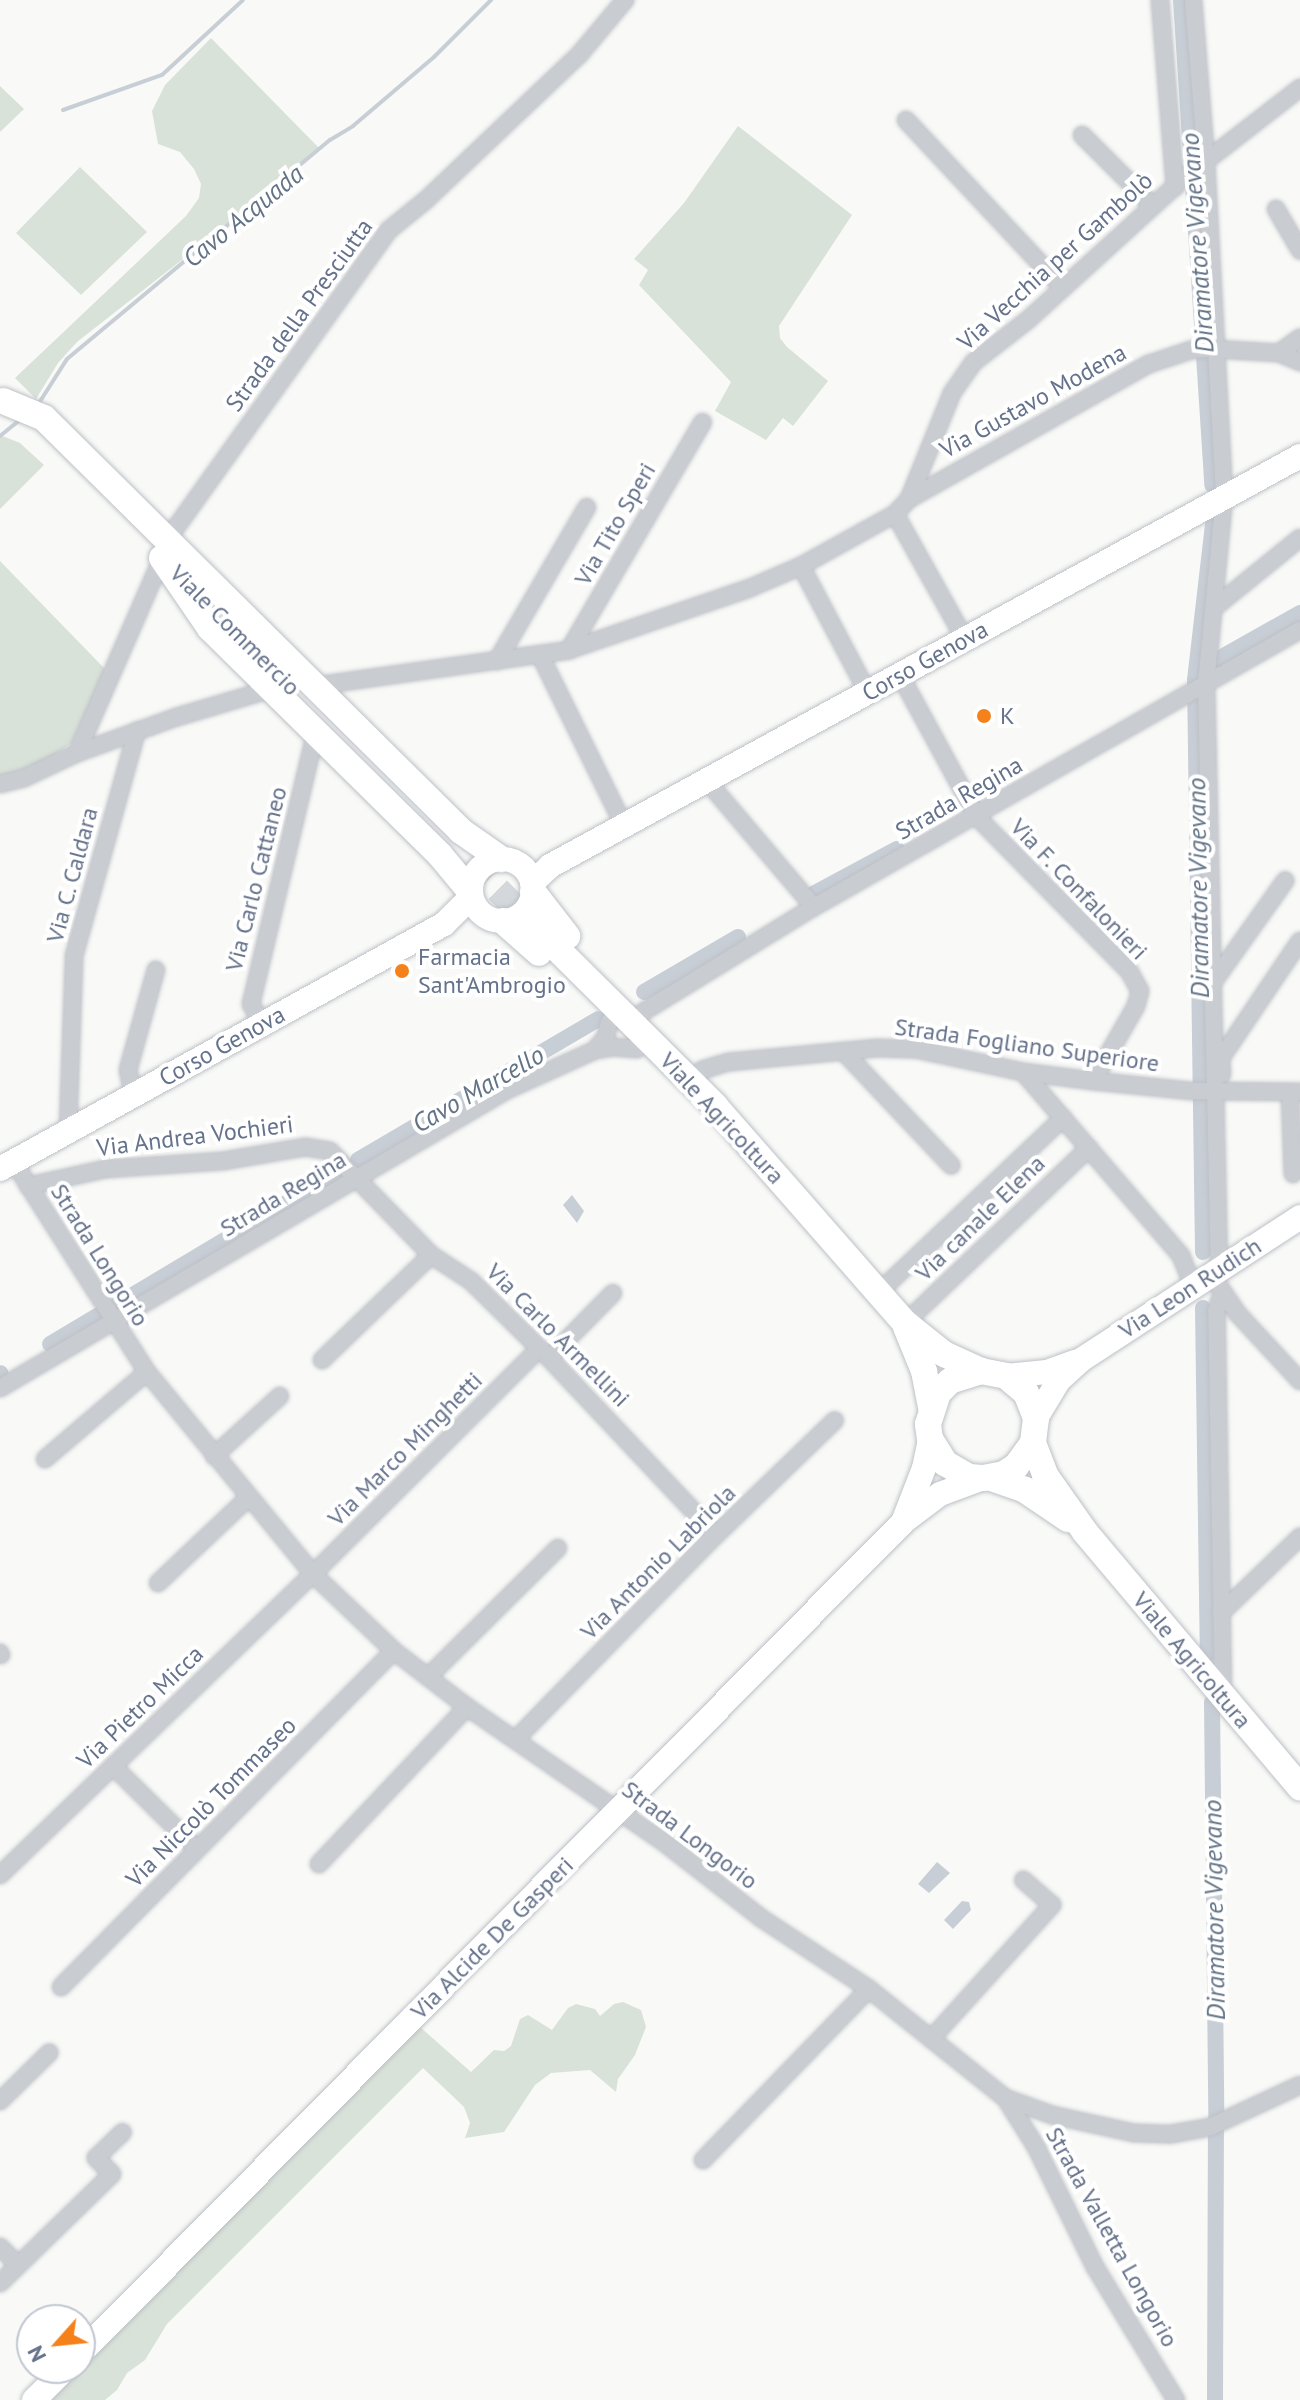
<!DOCTYPE html>
<meta charset="utf-8">
<style>
body{margin:0}
#map{position:relative;width:1300px;height:2400px;overflow:hidden;background:#f9faf7;font-family:"PT Sans",sans-serif}
div>[style]{position:absolute}
[style*='--x']{left:calc(var(--x)*1px);top:calc(var(--y)*1px);width:calc(var(--w)*1px);rotate:calc(var(--a)*1deg)}
.green>*{inset:0;background:#d9e2d8}
.water>*{inset:0;background:#c8ced6}
.stream>*{height:4px;margin:-2px;padding:0 2px;transform-origin:2px;border-radius:2px;background:#c8ced6}
.canal>*{height:16px;margin:-8px;padding:0 8px;transform-origin:8px;border-radius:8px;background:#c8ced6}
.primary-tunnel>*{height:26px;margin-top:-13px;transform-origin:0;background:repeating-linear-gradient(90deg,#d4d8dc 0 26px,transparent 0 39px)}
.roads{filter:drop-shadow(0 0 2px #bdc0c7) drop-shadow(0 0 2px #bdc0c7)}
.minor>*{height:16px;margin:-8px;padding:0 8px;transform-origin:8px;border-radius:8px;background:#c9ccd1}
.secondary>*{height:24px;margin:-12px;padding:0 12px;transform-origin:12px;border-radius:12px;background:#fff}
.secondary>.ring{margin:-12px;padding:0;box-sizing:content-box;background:none;border:24px solid #fff;border-radius:50%}
.primary>*{height:26px;margin:-13px;padding:0 13px;transform-origin:13px;border-radius:13px;background:#fff}
.dots>*{width:22px;height:22px;translate:-50% -50%;box-sizing:border-box;border:4px solid #fff;border-radius:50%}
span{translate:-50% -50%;white-space:nowrap;text-align:center;line-height:1.15;-webkit-text-stroke:8px #fff;paint-order:stroke}
.street-label{font-size:24px;color:#65728b}
.poi-label{font-size:24px;color:#65728b}
.left{translate:0 -50%;text-align:left}
.water-label{font-size:26px;color:#627386;font-style:italic}
.north{position:absolute;left:16px;top:2304px;width:80px;height:80px;box-sizing:border-box;background:#fff;border:2px solid #c1c7d1;border-radius:50%;rotate:243deg;font-size:22px;font-weight:700;line-height:32px;text-align:center;color:#65728b}
.north::after{content:'';display:block;margin:auto;width:28px;height:36px;background:#f5811b;clip-path:polygon(50% 0,100% 100%,50% 72%,0 100%)}
</style>
<div id="map">
<div class="green">
<div style="clip-path:polygon(211px 38px,319px 148px,280px 183px,77px 342px,58px 363px,36px 399px,15px 378px,186px 216px,199px 198px,201px 184px,194px 169px,180px 152px,158px 144px,152px 111px,165px 85px)"></div>
<div style="clip-path:polygon(0 86px,24px 109px,0 132px)"></div>
<div style="clip-path:polygon(738px 126px,852px 215px,779px 326px,780px 338px,787px 347px,828px 381px,793px 426px,783px 418px,766px 440px,715px 411px,731px 382px,639px 285px,648px 270px,634px 259px,684px 203px)"></div>
<div style="clip-path:polygon(80px 167px,147px 232px,81px 295px,16px 233px)"></div>
<div style="clip-path:polygon(0 435px,20px 443px,44px 465px,0 509px)"></div>
<div style="clip-path:polygon(0 561px,106px 670px,72px 743px,31px 771px,0 776px)"></div>
<div style="clip-path:polygon(623px 2002px,641px 2010px,646px 2027px,635px 2055px,618px 2079px,616px 2092px,590px 2070px,551px 2073px,535px 2085px,504px 2132px,465px 2138px,470px 2123px,464px 2107px,423px 2068px,167px 2324px,145px 2360px,127px 2373px,117px 2390px,105px 2400px,49px 2400px,420px 2027px,471px 2072px,494px 2050px,504px 2051px,511px 2046px,520px 2019px,528px 2015px,552px 2030px,568px 2008px,576px 2004px,595px 2009px,600px 2016px,614px 2004px)"></div>
</div>
<div class="water">
<div style="clip-path:polygon(572px 1195px,584px 1211px,577px 1223px,563px 1205px)"></div>
<div style="clip-path:polygon(937px 1862px,950px 1873px,929px 1893px,918px 1884px)"></div>
<div style="clip-path:polygon(962px 1901px,969px 1902px,971px 1910px,953px 1929px,944px 1920px)"></div>
</div>
<div class="stream">
<div style="--x:63;--y:110;--w:105;--a:-19.5"></div>
<div style="--x:162;--y:75;--w:110;--a:-42.8"></div>
<div style="--x:39;--y:403;--w:52;--a:-57.5"></div>
<div style="--x:67;--y:359;--w:342;--a:-39.8"></div>
<div style="--x:330;--y:140;--w:27;--a:-31"></div>
<div style="--x:353;--y:126;--w:106;--a:-40.4"></div>
<div style="--x:434;--y:57;--w:81;--a:-45"></div>
<div style="--x:0;--y:436;--w:26;--a:-39"></div>
</div>
<div class="canal">
<div style="--x:1181;--y:0;--w:486;--a:86.3"></div>
<div style="--x:1213;--y:662;--w:100;--a:-29.4"></div>
<div style="--x:813;--y:894;--w:95;--a:-28.2"></div>
<div style="--x:644;--y:992;--w:109;--a:-30.3"></div>
<div style="--x:358;--y:1160;--w:278;--a:-30.4"></div>
<div style="--x:1203;--y:1252;--w:572;--a:-90.8"></div>
<div style="--x:1195;--y:680;--w:156;--a:-83.4"></div>
<div style="--x:116;--y:1305;--w:263;--a:-30.9"></div>
<div style="--x:1203;--y:1308;--w:346;--a:89.2"></div>
<div style="--x:50;--y:1344;--w:55;--a:-30.8"></div>
<div style="--x:0;--y:1374;--w:1;--a:-45"></div>
<div style="--x:1212;--y:1702;--w:415;--a:89.4"></div>
<div style="--x:1215;--y:2400;--w:270;--a:-89.8"></div>
</div>
<div class="primary-tunnel">
<div style="--x:470;--y:862;--w:85;--a:45"></div>
</div>
<div class="roads">
<div class="minor">
<div style="--x:1160;--y:0;--w:188;--a:85.4"></div>
<div style="--x:1193;--y:0;--w:164;--a:85.4"></div>
<div style="--x:1206;--y:163;--w:334;--a:86.9"></div>
<div style="--x:1224;--y:497;--w:188;--a:95.5"></div>
<div style="--x:1206;--y:684;--w:585;--a:88.73"></div>
<div style="--x:906;--y:120;--w:230;--a:46.9"></div>
<div style="--x:1082;--y:135;--w:100;--a:45"></div>
<div style="--x:1276;--y:209;--w:48;--a:59.7"></div>
<div style="--x:1279;--y:353;--w:26;--a:-36"></div>
<div style="--x:909;--y:499;--w:275;--a:-29.4"></div>
<div style="--x:1149;--y:364;--w:44;--a:-18.4"></div>
<div style="--x:1191;--y:350;--w:22;--a:-3"></div>
<div style="--x:1213;--y:349;--w:66;--a:3.5"></div>
<div style="--x:1279;--y:353;--w:23;--a:23"></div>
<div style="--x:895;--y:514;--w:143;--a:60.8"></div>
<div style="--x:167;--y:540;--w:381;--a:-54.4"></div>
<div style="--x:389;--y:230;--w:48;--a:-39"></div>
<div style="--x:426;--y:200;--w:211;--a:-43.5"></div>
<div style="--x:579;--y:55;--w:72;--a:-50.1"></div>
<div style="--x:801;--y:566;--w:144;--a:62.2"></div>
<div style="--x:1215;--y:607;--w:109;--a:-39.1"></div>
<div style="--x:569;--y:650;--w:264;--a:-59.6"></div>
<div style="--x:540;--y:655;--w:191;--a:63.8"></div>
<div style="--x:497;--y:661;--w:178;--a:-59.7"></div>
<div style="--x:900;--y:675;--w:162;--a:61.5"></div>
<div style="--x:977;--y:817;--w:216;--a:45.4"></div>
<div style="--x:1129;--y:971;--w:23;--a:61"></div>
<div style="--x:1140;--y:991;--w:16;--a:105"></div>
<div style="--x:1136;--y:1006;--w:86;--a:119.8"></div>
<div style="--x:314;--y:686;--w:258;--a:-8"></div>
<div style="--x:569;--y:650;--w:191;--a:-18.9"></div>
<div style="--x:750;--y:588;--w:56;--a:-23.3"></div>
<div style="--x:801;--y:566;--w:107;--a:-29"></div>
<div style="--x:895;--y:514;--w:21;--a:-47"></div>
<div style="--x:909;--y:499;--w:114;--a:-67.9"></div>
<div style="--x:952;--y:393;--w:38;--a:-55"></div>
<div style="--x:974;--y:362;--w:70;--a:-38"></div>
<div style="--x:1029;--y:319;--w:210;--a:-42.3"></div>
<div style="--x:1184;--y:178;--w:147;--a:-37.8"></div>
<div style="--x:77;--y:753;--w:213;--a:-66.4"></div>
<div style="--x:707;--y:781;--w:165;--a:49.7"></div>
<div style="--x:0;--y:784;--w:25;--a:-14"></div>
<div style="--x:24;--y:778;--w:59;--a:-25.3"></div>
<div style="--x:77;--y:753;--w:106;--a:-19.8"></div>
<div style="--x:177;--y:717;--w:98;--a:-16.6"></div>
<div style="--x:1211;--y:985;--w:128;--a:-54.6"></div>
<div style="--x:643;--y:1012;--w:201;--a:-31.6"></div>
<div style="--x:814;--y:907;--w:559;--a:-29.68"></div>
<div style="--x:262;--y:1024;--w:23;--a:-119"></div>
<div style="--x:251;--y:1004;--w:268;--a:-76.6"></div>
<div style="--x:595;--y:1050;--w:17;--a:-50"></div>
<div style="--x:606;--y:1037;--w:15;--a:-79"></div>
<div style="--x:844;--y:1052;--w:156;--a:46.6"></div>
<div style="--x:702;--y:1070;--w:28;--a:-17"></div>
<div style="--x:729;--y:1062;--w:149;--a:-5.4"></div>
<div style="--x:877;--y:1048;--w:38;--a:2"></div>
<div style="--x:915;--y:1049;--w:110;--a:12"></div>
<div style="--x:1023;--y:1072;--w:71;--a:7.3"></div>
<div style="--x:1093;--y:1081;--w:100;--a:5.8"></div>
<div style="--x:1192;--y:1091;--w:108;--a:0.5"></div>
<div style="--x:1023;--y:1072;--w:243;--a:49.3"></div>
<div style="--x:1181;--y:1256;--w:32;--a:68"></div>
<div style="--x:1222;--y:1074;--w:16;--a:-94"></div>
<div style="--x:1221;--y:1058;--w:141;--a:-56"></div>
<div style="--x:1290;--y:1092;--w:82;--a:87.9"></div>
<div style="--x:133;--y:1095;--w:25;--a:-101"></div>
<div style="--x:128;--y:1070;--w:104;--a:-74.4"></div>
<div style="--x:68;--y:1131;--w:175;--a:-88"></div>
<div style="--x:74;--y:956;--w:234;--a:-74.4"></div>
<div style="--x:13;--y:1161;--w:250;--a:57.6"></div>
<div style="--x:147;--y:1372;--w:261;--a:50.6"></div>
<div style="--x:313;--y:1574;--w:112;--a:43.5"></div>
<div style="--x:394;--y:1651;--w:92;--a:37.5"></div>
<div style="--x:467;--y:1707;--w:240;--a:34.5"></div>
<div style="--x:665;--y:1843;--w:122;--a:38"></div>
<div style="--x:761;--y:1918;--w:129;--a:33.3"></div>
<div style="--x:869;--y:1989;--w:174;--a:38.7"></div>
<div style="--x:1005;--y:2098;--w:50;--a:19.9"></div>
<div style="--x:1052;--y:2115;--w:84;--a:12.4"></div>
<div style="--x:1134;--y:2133;--w:37;--a:2"></div>
<div style="--x:1171;--y:2134;--w:40;--a:-10"></div>
<div style="--x:1210;--y:2127;--w:99;--a:-25"></div>
<div style="--x:28;--y:1186;--w:79;--a:-12.4"></div>
<div style="--x:105;--y:1169;--w:118;--a:-3.9"></div>
<div style="--x:223;--y:1161;--w:83;--a:-9.7"></div>
<div style="--x:305;--y:1147;--w:25;--a:9"></div>
<div style="--x:330;--y:1151;--w:145;--a:45.8"></div>
<div style="--x:431;--y:1255;--w:48;--a:33"></div>
<div style="--x:471;--y:1281;--w:110;--a:44.6"></div>
<div style="--x:549;--y:1358;--w:243;--a:46.7"></div>
<div style="--x:1219;--y:1286;--w:34;--a:56"></div>
<div style="--x:1238;--y:1314;--w:91;--a:47.2"></div>
<div style="--x:878;--y:1293;--w:255;--a:-43.4"></div>
<div style="--x:905;--y:1323;--w:254;--a:-43.6"></div>
<div style="--x:549;--y:1358;--w:91;--a:-45.4"></div>
<div style="--x:322;--y:1360;--w:151;--a:-43.9"></div>
<div style="--x:0;--y:1388;--w:588;--a:-30.45"></div>
<div style="--x:507;--y:1090;--w:97;--a:-24.4"></div>
<div style="--x:595;--y:1050;--w:18;--a:-9"></div>
<div style="--x:613;--y:1047;--w:24;--a:5"></div>
<div style="--x:214;--y:1456;--w:89;--a:-42.3"></div>
<div style="--x:45;--y:1459;--w:134;--a:-40.5"></div>
<div style="--x:158;--y:1583;--w:125;--a:-43.4"></div>
<div style="--x:1221;--y:1613;--w:110;--a:-43.9"></div>
<div style="--x:0;--y:1653;--w:2;--a:63"></div>
<div style="--x:428;--y:1677;--w:183;--a:-44.8"></div>
<div style="--x:1223;--y:1694;--w:383;--a:-91"></div>
<div style="--x:1216;--y:1311;--w:20;--a:-70"></div>
<div style="--x:516;--y:1739;--w:286;--a:-45.6"></div>
<div style="--x:716;--y:1535;--w:165;--a:-44"></div>
<div style="--x:113;--y:1766;--w:118;--a:44.7"></div>
<div style="--x:319;--y:1864;--w:216;--a:-46.7"></div>
<div style="--x:0;--y:1875;--w:434;--a:-43.9"></div>
<div style="--x:313;--y:1574;--w:308;--a:-44.9"></div>
<div style="--x:61;--y:1987;--w:473;--a:-45.3"></div>
<div style="--x:931;--y:2039;--w:181;--a:-47.9"></div>
<div style="--x:1052;--y:1905;--w:38;--a:-139"></div>
<div style="--x:1006;--y:2099;--w:57;--a:58"></div>
<div style="--x:1036;--y:2147;--w:134;--a:63.8"></div>
<div style="--x:1095;--y:2267;--w:156;--a:58.7"></div>
<div style="--x:0;--y:2101;--w:69;--a:-44.4"></div>
<div style="--x:703;--y:2160;--w:238;--a:-45.9"></div>
<div style="--x:0;--y:2247;--w:25;--a:45"></div>
<div style="--x:0;--y:2283;--w:156;--a:-44.2"></div>
<div style="--x:112;--y:2174;--w:23;--a:-135"></div>
<div style="--x:96;--y:2158;--w:37;--a:-44"></div>
</div>
<div class="secondary">
<div class="ring" style="left:471px;top:859px;width:38px;height:38px"></div>
<div style="--x:532;--y:883;--w:25;--a:-43"></div>
<div style="--x:550;--y:866;--w:855;--a:-28.66"></div>
<div style="--x:0;--y:1169;--w:507;--a:-28.89"></div>
<div style="--x:444;--y:924;--w:38;--a:-45"></div>
<div style="--x:1006;--y:1376;--w:41;--a:-5.6"></div>
<div style="--x:1047;--y:1372;--w:30;--a:-20"></div>
<div style="--x:1036;--y:1418;--w:44;--a:-58.8"></div>
<div style="--x:1059;--y:1380;--w:30;--a:-42"></div>
<div style="--x:1081;--y:1360;--w:262;--a:-33.1"></div>
<div style="--x:903;--y:1522;--w:58;--a:-68.7"></div>
<div style="--x:924;--y:1468;--w:30;--a:-78"></div>
<div style="--x:80;--y:2354;--w:1170;--a:-45.31"></div>
<div style="--x:903;--y:1522;--w:46;--a:-37.1"></div>
<div style="--x:940;--y:1494;--w:46;--a:-20.4"></div>
<div style="--x:34;--y:2400;--w:45;--a:-45"></div>
</div>
<div class="primary">
<div style="--x:3;--y:401;--w:44;--a:22.5"></div>
<div style="--x:44;--y:418;--w:587;--a:44.72"></div>
<div style="--x:461;--y:831;--w:49;--a:35"></div>
<div style="--x:162;--y:558;--w:85;--a:55.6"></div>
<div style="--x:210;--y:628;--w:323;--a:44.6"></div>
<div style="--x:440;--y:855;--w:47;--a:50.2"></div>
<div style="--x:533;--y:892;--w:56;--a:52.3"></div>
<div style="--x:503;--y:921;--w:48;--a:41.6"></div>
<div style="--x:530;--y:922;--w:261;--a:44.8"></div>
<div style="--x:715;--y:1106;--w:288;--a:48.8"></div>
<div style="--x:905;--y:1323;--w:50;--a:38.5"></div>
<div style="--x:944;--y:1354;--w:41;--a:24.7"></div>
<div style="--x:981;--y:1371;--w:25;--a:11"></div>
<div style="--x:1006;--y:1376;--w:26;--a:40"></div>
<div style="--x:1026;--y:1393;--w:27;--a:68"></div>
<div style="--x:1036;--y:1418;--w:25;--a:97"></div>
<div style="--x:1033;--y:1443;--w:29;--a:126"></div>
<div style="--x:1016;--y:1466;--w:14;--a:146"></div>
<div style="--x:1004;--y:1474;--w:21;--a:169"></div>
<div style="--x:983;--y:1478;--w:14;--a:-176"></div>
<div style="--x:969;--y:1477;--w:28;--a:-150"></div>
<div style="--x:945;--y:1463;--w:28;--a:-122"></div>
<div style="--x:930;--y:1439;--w:15;--a:-98"></div>
<div style="--x:928;--y:1424;--w:33;--a:-72"></div>
<div style="--x:938;--y:1393;--w:17;--a:-45"></div>
<div style="--x:950;--y:1381;--w:33;--a:-18"></div>
<div style="--x:906;--y:1327;--w:48;--a:67.8"></div>
<div style="--x:924;--y:1371;--w:38;--a:79"></div>
<div style="--x:1033;--y:1443;--w:34;--a:69"></div>
<div style="--x:1045;--y:1475;--w:70;--a:54.9"></div>
<div style="--x:1085;--y:1532;--w:334;--a:49.9"></div>
<div style="--x:991;--y:1478;--w:36;--a:19"></div>
<div style="--x:1025;--y:1490;--w:52;--a:34"></div>
</div>
</div>
<div class="dots">
<div style="left:984px;top:716px;background:#f5811b"></div>
<div style="left:402px;top:971px;background:#f5811b"></div>
</div>
<div class="street-label">
<span style="left:1055px;top:261px;rotate:-42deg">Via Vecchia per Gambolò</span>
<span style="left:299px;top:315px;rotate:-54deg">Strada della Presciutta</span>
<span style="left:1033px;top:401px;rotate:-29deg">Via Gustavo Modena</span>
<span style="left:615px;top:524px;rotate:-60deg">Via Tito Speri</span>
<span style="left:235px;top:630px;rotate:45deg">Viale Commercio</span>
<span style="left:925px;top:661px;rotate:-29deg">Corso Genova</span>
<span style="left:959px;top:798px;rotate:-30deg">Strada Regina</span>
<span style="left:72px;top:875px;rotate:-75deg">Via C. Caldara</span>
<span style="left:256px;top:879px;rotate:-76deg">Via Carlo Cattaneo</span>
<span style="left:1079px;top:889px;rotate:46deg">Via F. Confalonieri</span>
<span style="left:1027px;top:1045px;rotate:8deg">Strada Fogliano Superiore</span>
<span style="left:222px;top:1046px;rotate:-29deg">Corso Genova</span>
<span style="left:722px;top:1118px;rotate:47deg">Viale Agricoltura</span>
<span style="left:195px;top:1136px;rotate:-7deg">Via Andrea Vochieri</span>
<span style="left:283px;top:1194px;rotate:-31deg">Strada Regina</span>
<span style="left:980px;top:1218px;rotate:-44deg">Via canale Elena</span>
<span style="left:100px;top:1255px;rotate:58deg">Strada Longorio</span>
<span style="left:1190px;top:1288px;rotate:-33deg">Via Leon Rudich</span>
<span style="left:558px;top:1335px;rotate:45deg">Via Carlo Armellini</span>
<span style="left:405px;top:1449px;rotate:-45deg">Via Marco Minghetti</span>
<span style="left:658px;top:1562px;rotate:-45deg">Via Antonio Labriola</span>
<span style="left:1192px;top:1660px;rotate:50deg">Viale Agricoltura</span>
<span style="left:140px;top:1707px;rotate:-44deg">Via Pietro Micca</span>
<span style="left:211px;top:1802px;rotate:-45deg">Via Niccolò Tommaseo</span>
<span style="left:690px;top:1835px;rotate:37deg">Strada Longorio</span>
<span style="left:492px;top:1938px;rotate:-45deg">Via Alcide De Gasperi</span>
<span style="left:1112px;top:2237px;rotate:61deg">Strada Valletta Longorio</span>
</div>
<div class="poi-label">
<span class="left" style="left:1000px;top:716px">K</span>
<span class="left" style="left:418px;top:971px">Farmacia<br>Sant'Ambrogio</span>
</div>
<div class="water-label">
<span style="left:243px;top:216px;rotate:-39deg">Cavo Acquada</span>
<span style="left:1197px;top:243px;rotate:-94deg">Diramatore Vigevano</span>
<span style="left:1198px;top:888px;rotate:-91deg">Diramatore Vigevano</span>
<span style="left:478px;top:1089px;rotate:-30deg">Cavo Marcello</span>
<span style="left:1214px;top:1910px;rotate:-91deg">Diramatore Vigevano</span>
</div>
<div class="north">N</div>
</div>
